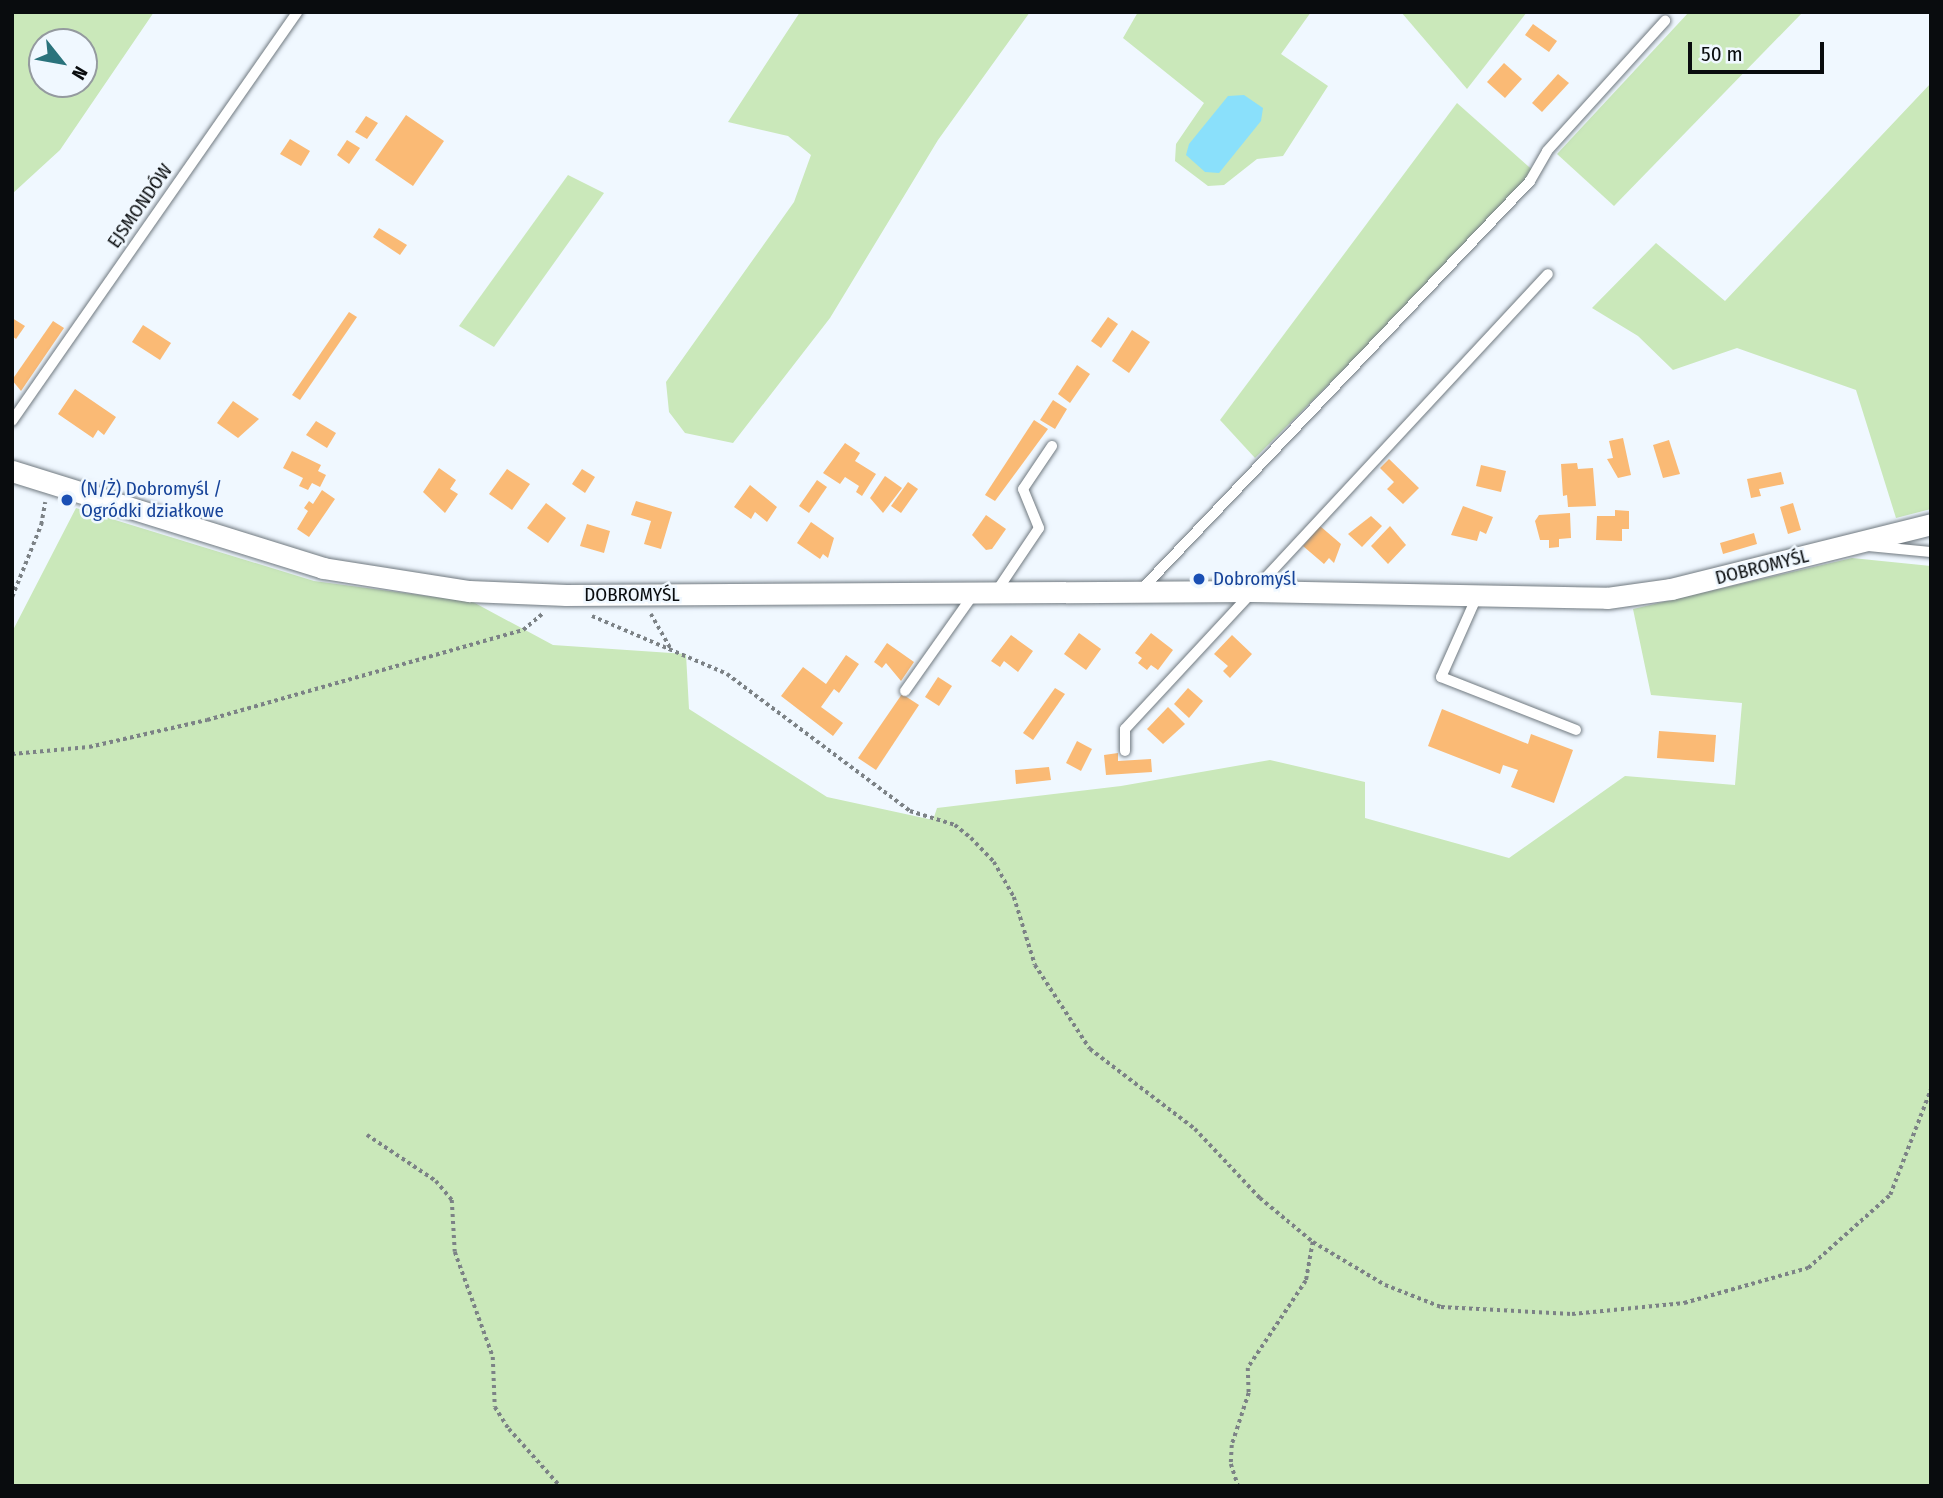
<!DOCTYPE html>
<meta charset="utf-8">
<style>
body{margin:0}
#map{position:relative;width:1943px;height:1498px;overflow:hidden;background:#f0f8ff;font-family:"Fira Sans Condensed",sans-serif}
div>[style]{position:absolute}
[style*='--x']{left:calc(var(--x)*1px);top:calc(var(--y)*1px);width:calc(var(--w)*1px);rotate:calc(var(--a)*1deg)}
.green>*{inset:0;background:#cae8ba}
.water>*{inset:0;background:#8ae0fb}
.building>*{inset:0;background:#faba75}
.path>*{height:3.5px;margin-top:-1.75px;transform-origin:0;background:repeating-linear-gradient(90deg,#7c8286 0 3.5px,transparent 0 7px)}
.roads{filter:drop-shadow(0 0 2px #707980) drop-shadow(0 0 2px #707980)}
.service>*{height:10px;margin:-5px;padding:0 5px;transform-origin:5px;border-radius:5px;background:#fff}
.minor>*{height:21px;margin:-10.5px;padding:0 10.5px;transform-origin:10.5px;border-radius:10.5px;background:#fff}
.dots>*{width:19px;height:19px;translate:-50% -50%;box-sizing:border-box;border:4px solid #f0f8ff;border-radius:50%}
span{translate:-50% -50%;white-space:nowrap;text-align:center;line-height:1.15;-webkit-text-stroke:5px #f0f8ff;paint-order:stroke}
.street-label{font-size:19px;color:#090c0e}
.transit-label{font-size:19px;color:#164399}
.left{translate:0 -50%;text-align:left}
.frame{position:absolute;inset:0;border:14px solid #090c0e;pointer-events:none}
.north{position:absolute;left:28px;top:28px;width:70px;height:70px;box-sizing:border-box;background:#f0f8ff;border:2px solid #949a9f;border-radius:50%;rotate:121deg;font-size:19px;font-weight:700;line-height:28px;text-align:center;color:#090c0e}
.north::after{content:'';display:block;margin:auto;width:24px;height:32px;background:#2a737c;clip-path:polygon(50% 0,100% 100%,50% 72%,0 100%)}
.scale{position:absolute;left:1688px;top:42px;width:136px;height:32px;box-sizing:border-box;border:4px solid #090c0e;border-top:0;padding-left:9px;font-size:21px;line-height:24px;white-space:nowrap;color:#090c0e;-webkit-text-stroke:5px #f0f8ff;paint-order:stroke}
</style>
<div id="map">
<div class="green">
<div style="clip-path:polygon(evenodd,12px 12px,154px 12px,60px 150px,12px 194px,12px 12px,42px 42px,84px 42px,84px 84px,42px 84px,42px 42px)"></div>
<div style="clip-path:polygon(800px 12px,1030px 12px,938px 140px,830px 318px,733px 443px,685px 433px,669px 412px,666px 382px,794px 202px,811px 155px,788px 136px,728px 122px)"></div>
<div style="clip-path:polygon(1138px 12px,1311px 12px,1281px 54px,1328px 86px,1283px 156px,1257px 159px,1224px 185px,1208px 186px,1175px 161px,1176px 144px,1204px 103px,1123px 38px)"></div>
<div style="clip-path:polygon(1401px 12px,1527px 12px,1467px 89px)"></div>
<div style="clip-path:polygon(1689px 12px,1803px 12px,1614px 206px,1557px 154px)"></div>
<div style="clip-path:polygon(1931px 83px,1931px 509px,1896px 518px,1856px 390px,1737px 348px,1673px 370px,1638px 336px,1592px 308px,1656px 243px,1725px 301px)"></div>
<div style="clip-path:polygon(1457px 103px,1538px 175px,1255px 458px,1220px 420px)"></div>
<div style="clip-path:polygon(568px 175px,604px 193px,494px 347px,459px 326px)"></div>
<div style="clip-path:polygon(76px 508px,314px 581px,473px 602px,553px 645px,686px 654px,689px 709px,827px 797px,933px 820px,937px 808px,1121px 786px,1270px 760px,1365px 782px,1365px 818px,1509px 858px,1625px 776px,1735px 785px,1742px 703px,1651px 695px,1633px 609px,1852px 558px,1931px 566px,1931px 1486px,12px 1486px,12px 632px)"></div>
</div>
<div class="water">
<div style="clip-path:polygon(1244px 95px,1263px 108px,1261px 121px,1219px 173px,1205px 172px,1186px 155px,1189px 144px,1228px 96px)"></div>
</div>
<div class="building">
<div style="clip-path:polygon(1533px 24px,1557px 41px,1549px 52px,1525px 35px)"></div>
<div style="clip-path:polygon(1504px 63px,1522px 79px,1505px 98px,1487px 82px)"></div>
<div style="clip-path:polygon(1558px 74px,1569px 83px,1542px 112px,1532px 103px)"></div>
<div style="clip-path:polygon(406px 115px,444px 141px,413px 186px,375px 160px)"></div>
<div style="clip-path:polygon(366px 116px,378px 123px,367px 139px,355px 132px)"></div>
<div style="clip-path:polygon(290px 139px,310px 151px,301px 166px,280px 154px)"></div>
<div style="clip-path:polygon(347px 140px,360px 148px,349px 164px,337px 155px)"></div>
<div style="clip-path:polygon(379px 228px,407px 245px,400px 255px,373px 237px)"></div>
<div style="clip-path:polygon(349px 312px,357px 317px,300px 400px,292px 395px)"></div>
<div style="clip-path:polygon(1108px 317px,1118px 324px,1101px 348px,1091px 341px)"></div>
<div style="clip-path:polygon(12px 318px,25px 326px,16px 339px,12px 336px)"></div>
<div style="clip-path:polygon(53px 321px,64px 328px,21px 391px,12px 380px)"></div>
<div style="clip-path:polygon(143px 325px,171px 343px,160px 360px,132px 342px)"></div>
<div style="clip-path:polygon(1132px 330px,1150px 342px,1129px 373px,1112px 361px)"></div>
<div style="clip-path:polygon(1077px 365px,1090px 374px,1070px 403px,1058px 394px)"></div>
<div style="clip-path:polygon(75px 389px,116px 417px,104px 435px,98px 430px,93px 438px,58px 414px)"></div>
<div style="clip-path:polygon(1053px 400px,1067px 409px,1055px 429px,1040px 420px)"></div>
<div style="clip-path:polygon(233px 401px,259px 419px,238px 438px,217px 423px)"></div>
<div style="clip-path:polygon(1034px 420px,1048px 429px,995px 501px,985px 495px)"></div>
<div style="clip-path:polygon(316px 421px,336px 433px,327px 448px,306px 435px)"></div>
<div style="clip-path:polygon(1623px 438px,1631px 475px,1618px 478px,1607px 459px,1613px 458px,1609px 441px)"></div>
<div style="clip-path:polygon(1669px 440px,1680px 474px,1663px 478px,1653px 445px)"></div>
<div style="clip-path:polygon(845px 443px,860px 453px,855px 461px,876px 474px,862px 496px,856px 492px,859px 486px,845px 477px,840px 484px,823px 473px)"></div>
<div style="clip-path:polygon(292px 451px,321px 465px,318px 471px,326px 475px,320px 487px,312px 483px,308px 490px,299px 486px,303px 478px,283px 468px)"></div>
<div style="clip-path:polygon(1389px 459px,1419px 488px,1403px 504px,1387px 489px,1394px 482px,1380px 468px)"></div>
<div style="clip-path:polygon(1577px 463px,1578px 469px,1593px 468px,1596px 506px,1568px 507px,1567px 495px,1563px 496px,1561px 464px)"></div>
<div style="clip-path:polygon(1481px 465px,1506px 471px,1501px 492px,1476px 486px)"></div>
<div style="clip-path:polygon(439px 468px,456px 480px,450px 489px,458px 494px,445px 513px,423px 492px)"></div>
<div style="clip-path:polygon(507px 469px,530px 484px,512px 510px,489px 494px)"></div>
<div style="clip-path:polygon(582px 469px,595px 477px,585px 493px,572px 484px)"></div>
<div style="clip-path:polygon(1781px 472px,1784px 484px,1759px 489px,1761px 496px,1751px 498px,1747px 479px)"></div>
<div style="clip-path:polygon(885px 476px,902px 488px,883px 513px,870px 498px)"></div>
<div style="clip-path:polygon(817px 480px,827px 487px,809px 513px,799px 506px)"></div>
<div style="clip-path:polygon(908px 482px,918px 489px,901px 513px,891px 506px)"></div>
<div style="clip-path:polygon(750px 485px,777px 507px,767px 522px,755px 512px,751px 519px,734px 507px)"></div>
<div style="clip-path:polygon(322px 490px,335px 499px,309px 537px,297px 529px,308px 511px,304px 508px,309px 501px,313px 504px)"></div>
<div style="clip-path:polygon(636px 501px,672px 512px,661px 549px,644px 544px,651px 521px,631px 515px)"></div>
<div style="clip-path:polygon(546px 503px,566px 518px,548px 543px,527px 528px)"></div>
<div style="clip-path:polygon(1793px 503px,1801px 530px,1788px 534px,1780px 507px)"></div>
<div style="clip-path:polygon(1463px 506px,1493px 517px,1486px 534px,1480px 531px,1477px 541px,1451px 535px)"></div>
<div style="clip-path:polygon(1615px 510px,1629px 511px,1629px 529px,1622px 529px,1622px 541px,1596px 540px,1597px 516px,1615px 516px)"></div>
<div style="clip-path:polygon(1570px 513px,1571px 538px,1559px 539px,1559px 547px,1549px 548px,1549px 540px,1540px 540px,1535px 521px,1539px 515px)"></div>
<div style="clip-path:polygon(986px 515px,1006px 529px,992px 549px,986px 550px,972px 535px)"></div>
<div style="clip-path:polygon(1371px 516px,1382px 526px,1362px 547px,1348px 534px)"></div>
<div style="clip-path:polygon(811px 522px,834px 538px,828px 558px,823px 554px,820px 559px,797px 543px)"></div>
<div style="clip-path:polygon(587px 524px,610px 531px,604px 553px,580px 546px)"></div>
<div style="clip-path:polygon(1320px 526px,1341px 544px,1334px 563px,1329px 558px,1324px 564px,1303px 546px)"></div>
<div style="clip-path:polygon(1390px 526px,1406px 545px,1388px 564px,1371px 546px)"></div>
<div style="clip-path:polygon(1754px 533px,1757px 544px,1723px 554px,1720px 543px)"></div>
<div style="clip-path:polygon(1079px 633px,1101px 649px,1086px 670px,1064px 654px)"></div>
<div style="clip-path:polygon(1151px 633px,1173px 650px,1158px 670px,1151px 665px,1147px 670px,1138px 663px,1142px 658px,1135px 653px)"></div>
<div style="clip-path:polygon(1011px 635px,1033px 651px,1018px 672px,1004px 661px,1000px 667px,991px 661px)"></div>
<div style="clip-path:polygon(1232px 635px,1252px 654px,1230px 678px,1223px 671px,1228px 666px,1214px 654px)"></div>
<div style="clip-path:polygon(887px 643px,914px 662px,901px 681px,886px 663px,882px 668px,874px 662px)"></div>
<div style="clip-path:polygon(846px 655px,859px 664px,839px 693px,834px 689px,821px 707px,843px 723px,833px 736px,781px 696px,803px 667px,826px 684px)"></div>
<div style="clip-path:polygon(938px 677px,952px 686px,939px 706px,925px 697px)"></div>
<div style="clip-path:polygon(1055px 688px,1065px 694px,1033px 740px,1023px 733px)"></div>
<div style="clip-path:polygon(1188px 688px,1203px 701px,1189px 718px,1174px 704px)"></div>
<div style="clip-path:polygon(902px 694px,919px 705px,876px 770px,858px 758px)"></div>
<div style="clip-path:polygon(1168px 707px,1185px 724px,1163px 744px,1147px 729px)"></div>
<div style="clip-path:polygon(1442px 709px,1528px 744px,1531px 734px,1573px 750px,1554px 803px,1511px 787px,1518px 770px,1503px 765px,1500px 774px,1428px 746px)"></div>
<div style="clip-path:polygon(1659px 731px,1716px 735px,1714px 762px,1657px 758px)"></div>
<div style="clip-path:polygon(1077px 741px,1092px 749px,1081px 771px,1066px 763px)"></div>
<div style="clip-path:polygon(1118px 753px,1118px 761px,1151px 759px,1152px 772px,1106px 775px,1104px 755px)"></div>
<div style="clip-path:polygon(1049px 767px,1051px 780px,1016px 784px,1015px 770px)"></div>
</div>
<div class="path">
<div style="--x:12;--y:597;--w:78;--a:-68.1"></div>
<div style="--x:41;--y:525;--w:23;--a:-80"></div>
<div style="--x:651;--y:614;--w:40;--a:60.3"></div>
<div style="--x:592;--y:616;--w:147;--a:23.2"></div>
<div style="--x:727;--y:674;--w:229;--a:36.8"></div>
<div style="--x:910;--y:811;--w:47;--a:17.3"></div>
<div style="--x:955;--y:825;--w:21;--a:39"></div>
<div style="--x:971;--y:838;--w:33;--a:46"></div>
<div style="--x:994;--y:862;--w:40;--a:60.3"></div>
<div style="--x:1014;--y:897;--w:71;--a:72.8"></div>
<div style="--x:1035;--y:965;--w:100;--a:56.8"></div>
<div style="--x:1090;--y:1049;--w:132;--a:37.3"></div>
<div style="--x:1195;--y:1129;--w:95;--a:46.7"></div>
<div style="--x:1260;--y:1198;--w:69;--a:39.7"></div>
<div style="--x:1313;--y:1242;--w:40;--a:100"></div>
<div style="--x:1306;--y:1281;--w:105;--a:123.7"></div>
<div style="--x:1248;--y:1368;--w:25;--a:88"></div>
<div style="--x:1249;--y:1393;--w:55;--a:108.1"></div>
<div style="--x:1232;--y:1445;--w:19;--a:93"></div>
<div style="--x:1231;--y:1464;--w:23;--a:72"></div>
<div style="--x:12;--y:754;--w:77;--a:-5.2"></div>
<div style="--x:89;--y:747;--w:121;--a:-12.9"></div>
<div style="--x:207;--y:720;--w:329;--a:-15.9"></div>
<div style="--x:523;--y:630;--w:26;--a:-40"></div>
<div style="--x:367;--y:1135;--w:83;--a:33.7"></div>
<div style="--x:436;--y:1181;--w:25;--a:50"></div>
<div style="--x:452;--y:1200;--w:52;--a:86.7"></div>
<div style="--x:455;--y:1252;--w:112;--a:70.1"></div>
<div style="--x:493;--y:1357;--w:50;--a:87.7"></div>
<div style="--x:495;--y:1407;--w:26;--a:58"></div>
<div style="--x:509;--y:1429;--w:76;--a:48.2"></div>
<div style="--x:1313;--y:1242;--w:84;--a:30.8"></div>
<div style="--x:1385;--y:1285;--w:60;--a:21.4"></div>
<div style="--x:1441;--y:1307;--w:131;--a:3.1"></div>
<div style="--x:1572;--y:1314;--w:113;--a:-5.6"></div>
<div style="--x:1684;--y:1303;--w:129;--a:-15.8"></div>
<div style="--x:1808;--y:1268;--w:110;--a:-41.7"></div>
<div style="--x:1890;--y:1195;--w:114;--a:-68.9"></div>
</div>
<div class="roads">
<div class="service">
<div style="--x:12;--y:421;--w:499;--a:-55.1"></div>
<div style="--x:1868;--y:546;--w:63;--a:5.4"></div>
<div style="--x:1140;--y:591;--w:566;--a:-46.43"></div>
<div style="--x:1530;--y:181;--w:34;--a:-60"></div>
<div style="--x:1547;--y:151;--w:176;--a:-47.8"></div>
<div style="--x:996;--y:592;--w:77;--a:-56.1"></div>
<div style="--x:1039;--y:528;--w:42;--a:-112.3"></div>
<div style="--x:1023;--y:489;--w:52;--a:-56"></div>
<div style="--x:1478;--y:594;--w:91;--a:114"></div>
<div style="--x:1441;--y:677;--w:145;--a:21.4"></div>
<div style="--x:905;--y:691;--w:118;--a:-54.7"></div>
<div style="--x:1125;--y:751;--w:22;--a:-90"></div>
<div style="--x:1125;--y:729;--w:621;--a:-47.09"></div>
</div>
<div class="minor">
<div style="--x:12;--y:471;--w:326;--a:17.3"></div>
<div style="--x:323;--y:568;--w:148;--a:9"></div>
<div style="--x:469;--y:591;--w:97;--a:2.4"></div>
<div style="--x:566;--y:595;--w:687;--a:-0.33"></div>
<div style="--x:1253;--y:591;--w:354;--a:1.1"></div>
<div style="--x:1607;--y:598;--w:65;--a:-8"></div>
<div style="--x:1671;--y:589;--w:268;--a:-14"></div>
</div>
</div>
<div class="dots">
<div style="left:67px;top:500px;background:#1a4fb4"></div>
<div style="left:1199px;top:579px;background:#1a4fb4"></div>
</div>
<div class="street-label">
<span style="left:140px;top:206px;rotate:-55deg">EJSMONDÓW</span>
<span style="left:1762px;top:567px;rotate:-14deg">DOBROMYŚL</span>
<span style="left:632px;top:595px">DOBROMYŚL</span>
</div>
<div class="transit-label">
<span class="left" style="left:81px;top:500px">(N/Ż) Dobromyśl /<br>Ogródki działkowe</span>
<span class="left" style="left:1213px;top:579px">Dobromyśl</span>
</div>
<div class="frame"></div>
<div class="north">N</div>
<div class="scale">50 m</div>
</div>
